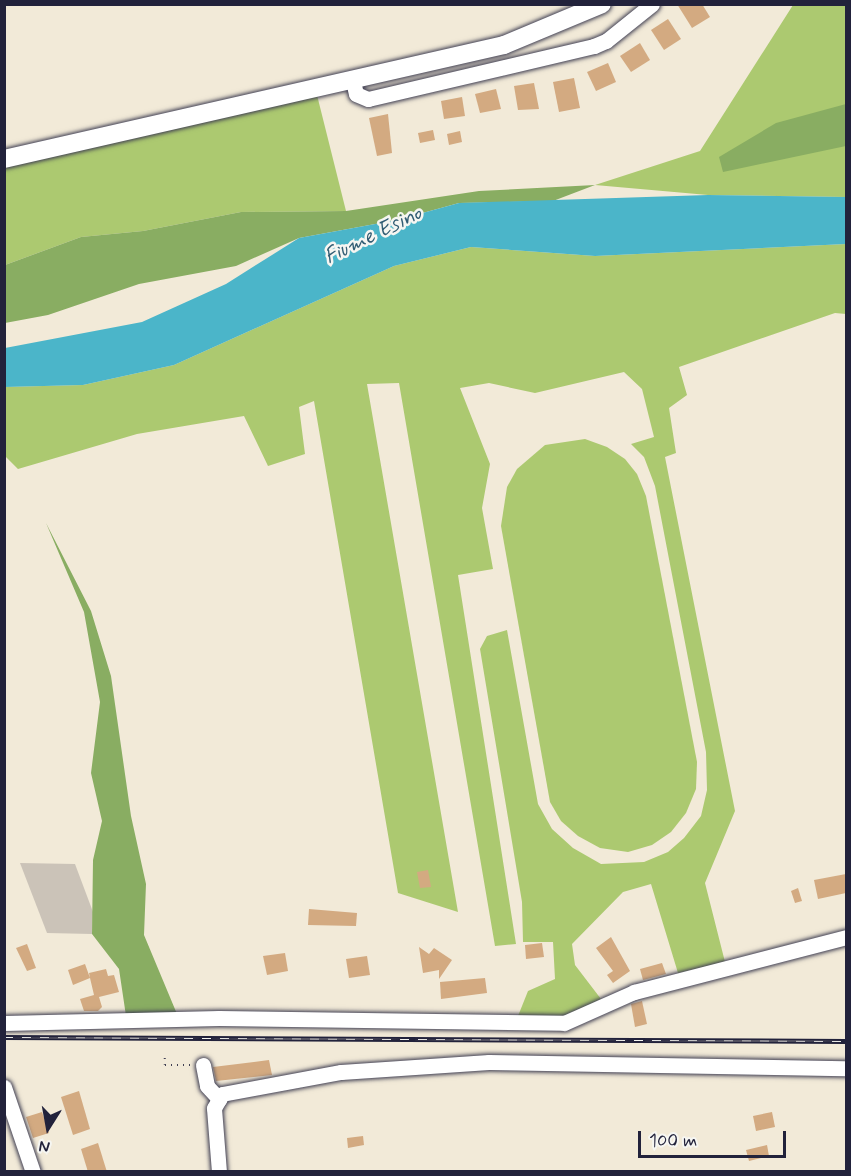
<!DOCTYPE html>
<style>
body{margin:0}
#map{position:relative;width:851px;height:1176px;overflow:hidden;background:#f2ead8;font-family:Mynerve,sans-serif}
div>[style]{position:absolute}
[style*='--x']{left:calc(var(--x)*1px);top:calc(var(--y)*1px);width:calc(var(--w)*1px);rotate:calc(var(--a)*1deg)}
.industrial>*{inset:0;background:#cbc3b8}
.green>*{inset:0;background:#acc970}
.forest>*{inset:0;background:#89ad62}
.water>*{inset:0;background:#4bb5c9}
.building>*{inset:0;background:#d3aa81}
.path>*{height:1.5px;margin-top:-0.75px;transform-origin:0;background:repeating-linear-gradient(90deg,#414053 0 1.5px,transparent 0 6px)}
.roads{filter:drop-shadow(0 0 2px #414053) drop-shadow(0 0 2px #414053)}
.minor>*{height:15px;margin:-7.5px;padding:0 7.5px;transform-origin:7.5px;border-radius:7.5px;background:#fff}
.major>*{height:18px;margin:-9px;padding:0 9px;transform-origin:9px;border-radius:9px;background:#fff}
.rail>*{height:5px;margin-top:-2.5px;transform-origin:0;background:repeating-linear-gradient(90deg,#f6f6f2 0 9px,#22223b 0 18px);box-sizing:border-box;border-block:2px solid #22223b}
span{translate:-50% -50%;white-space:nowrap;text-align:center;line-height:1.15;-webkit-text-stroke:5px #f6f6f2;paint-order:stroke}
.water-label{font-size:21px;color:#325d74;font-style:italic}
.frame{position:absolute;inset:0;border:6px solid #22223b;pointer-events:none}
.north{position:absolute;left:18px;top:1098px;width:60px;height:60px;-webkit-text-stroke:4px #f6f6f2;paint-order:stroke;rotate:191deg;font-size:16px;font-weight:700;line-height:24px;text-align:center;color:#22223b}
.north::after{content:'';display:block;margin:auto;width:21px;height:27px;background:#22223b;clip-path:polygon(50% 0,100% 100%,50% 72%,0 100%)}
.scale{position:absolute;left:638px;top:1131px;width:148px;height:27px;box-sizing:border-box;border:3px solid #22223b;border-top:0;padding-left:8px;font-size:18px;line-height:21px;white-space:nowrap;color:#22223b;-webkit-text-stroke:4px #f6f6f2;paint-order:stroke}
</style>
<div id="map">
<div class="industrial">
<div style="clip-path:polygon(20px 863px,75px 864px,93px 912px,92px 934px,47px 933px)"></div>
</div>
<div class="green">
<div style="clip-path:polygon(793px 5px,846px 5px,846px 197px,708px 195px,595px 185px,700px 151px)"></div>
<div style="clip-path:polygon(317px 95px,346px 211px,241px 212px,143px 231px,81px 237px,5px 265px,5px 165px)"></div>
<div style="clip-path:polygon(846px 244px,846px 314px,835px 313px,679px 367px,687px 395px,669px 408px,676px 453px,665px 457px,735px 811px,705px 883px,725px 962px,678px 973px,651px 884px,623px 892px,572px 944px,575px 965px,601px 999px,565px 1016px,518px 1016px,528px 991px,555px 979px,553px 942px,523px 942px,522px 902px,480px 649px,487px 636px,507px 630px,538px 804px,552px 829px,573px 848px,601px 864px,644px 862px,668px 852px,684px 838px,701px 816px,707px 790px,706px 752px,655px 486px,644px 457px,631px 444px,654px 437px,642px 389px,624px 372px,535px 393px,489px 383px,460px 388px,490px 464px,482px 508px,493px 569px,458px 575px,516px 944px,495px 946px,399px 383px,367px 384px,458px 912px,398px 893px,314px 401px,299px 407px,305px 454px,268px 466px,244px 416px,137px 434px,18px 469px,5px 456px,4px 387px,83px 385px,174px 365px,394px 266px,471px 247px,595px 256px)"></div>
<div style="clip-path:polygon(585px 439px,607px 447px,625px 459px,637px 474px,646px 496px,697px 762px,696px 789px,686px 813px,671px 832px,652px 845px,628px 852px,600px 848px,578px 836px,561px 821px,550px 802px,501px 526px,507px 487px,517px 469px,545px 445px)"></div>
</div>
<div class="forest">
<div style="clip-path:polygon(846px 104px,846px 146px,723px 172px,719px 157px,776px 123px)"></div>
<div style="clip-path:polygon(595px 185px,553px 201px,459px 203px,397px 220px,299px 238px,236px 266px,139px 284px,48px 315px,5px 323px,5px 265px,81px 237px,143px 231px,241px 212px,346px 211px,479px 191px)"></div>
<div style="clip-path:polygon(46px 523px,91px 611px,111px 676px,131px 816px,146px 884px,144px 935px,177px 1014px,126px 1016px,119px 969px,92px 934px,93px 860px,102px 821px,91px 773px,100px 702px,84px 612px)"></div>
</div>
<div class="water">
<div style="clip-path:polygon(708px 195px,846px 197px,846px 244px,595px 256px,471px 247px,394px 266px,174px 365px,83px 385px,5px 387px,5px 348px,142px 322px,226px 284px,299px 238px,397px 220px,459px 203px)"></div>
</div>
<div class="building">
<div style="clip-path:polygon(677px 4px,702px 4px,710px 17px,692px 28px)"></div>
<div style="clip-path:polygon(668px 19px,681px 39px,664px 50px,651px 30px)"></div>
<div style="clip-path:polygon(640px 43px,650px 60px,631px 72px,620px 56px)"></div>
<div style="clip-path:polygon(608px 63px,616px 82px,596px 91px,587px 72px)"></div>
<div style="clip-path:polygon(574px 78px,580px 108px,559px 112px,553px 82px)"></div>
<div style="clip-path:polygon(534px 83px,539px 109px,518px 110px,514px 86px)"></div>
<div style="clip-path:polygon(496px 89px,501px 109px,480px 113px,475px 94px)"></div>
<div style="clip-path:polygon(462px 97px,465px 116px,444px 119px,441px 101px)"></div>
<div style="clip-path:polygon(388px 114px,392px 153px,377px 156px,369px 118px)"></div>
<div style="clip-path:polygon(433px 130px,435px 140px,420px 143px,418px 133px)"></div>
<div style="clip-path:polygon(460px 131px,462px 142px,449px 145px,447px 134px)"></div>
<div style="clip-path:polygon(428px 870px,431px 887px,420px 888px,417px 872px)"></div>
<div style="clip-path:polygon(846px 874px,846px 893px,818px 899px,814px 880px)"></div>
<div style="clip-path:polygon(798px 888px,802px 901px,795px 903px,791px 891px)"></div>
<div style="clip-path:polygon(309px 909px,357px 913px,356px 926px,308px 925px)"></div>
<div style="clip-path:polygon(611px 937px,630px 971px,613px 983px,607px 975px,613px 971px,596px 948px)"></div>
<div style="clip-path:polygon(542px 943px,544px 957px,526px 959px,525px 945px)"></div>
<div style="clip-path:polygon(27px 944px,36px 968px,27px 971px,16px 948px)"></div>
<div style="clip-path:polygon(419px 947px,429px 954px,434px 948px,452px 960px,439px 979px,439px 970px,423px 973px)"></div>
<div style="clip-path:polygon(285px 953px,288px 971px,267px 975px,263px 956px)"></div>
<div style="clip-path:polygon(367px 956px,370px 975px,349px 978px,346px 959px)"></div>
<div style="clip-path:polygon(662px 963px,666px 974px,643px 980px,640px 969px)"></div>
<div style="clip-path:polygon(85px 964px,90px 978px,89px 973px,106px 969px,108px 976px,114px 975px,119px 992px,99px 997px,102px 1007px,98px 1011px,84px 1011px,80px 999px,94px 995px,90px 978px,73px 985px,68px 970px)"></div>
<div style="clip-path:polygon(485px 978px,487px 993px,441px 999px,440px 982px)"></div>
<div style="clip-path:polygon(642px 1001px,647px 1024px,635px 1027px,631px 1004px)"></div>
<div style="clip-path:polygon(269px 1060px,272px 1075px,216px 1081px,213px 1067px)"></div>
<div style="clip-path:polygon(79px 1091px,90px 1129px,73px 1135px,61px 1097px)"></div>
<div style="clip-path:polygon(42px 1112px,49px 1133px,33px 1138px,26px 1117px)"></div>
<div style="clip-path:polygon(772px 1112px,775px 1127px,756px 1131px,753px 1116px)"></div>
<div style="clip-path:polygon(363px 1136px,364px 1145px,348px 1148px,347px 1138px)"></div>
<div style="clip-path:polygon(98px 1143px,107px 1172px,88px 1172px,81px 1149px)"></div>
<div style="clip-path:polygon(767px 1145px,769px 1156px,749px 1161px,746px 1150px)"></div>
</div>
<div class="path">
<div style="--x:165;--y:1058;--w:7;--a:90"></div>
<div style="--x:165;--y:1065;--w:25;--a:0"></div>
</div>
<div class="roads">
<div class="minor">
<div style="--x:353;--y:81;--w:13;--a:77"></div>
<div style="--x:356;--y:94;--w:13;--a:23"></div>
<div style="--x:368;--y:99;--w:232;--a:-13.2"></div>
<div style="--x:594;--y:46;--w:13;--a:-23"></div>
<div style="--x:606;--y:41;--w:59;--a:-38.8"></div>
<div style="--x:4;--y:1023;--w:215;--a:-1.3"></div>
<div style="--x:219;--y:1018;--w:345;--a:0.8"></div>
<div style="--x:564;--y:1023;--w:77;--a:-23.9"></div>
<div style="--x:634;--y:992;--w:219;--a:-14.5"></div>
<div style="--x:203;--y:1065;--w:21;--a:79"></div>
<div style="--x:207;--y:1086;--w:18;--a:47"></div>
<div style="--x:4;--y:1087;--w:90;--a:71.2"></div>
<div style="--x:219;--y:1172;--w:64;--a:-94.5"></div>
<div style="--x:214;--y:1108;--w:16;--a:-60"></div>
<div style="--x:222;--y:1094;--w:121;--a:-10.5"></div>
<div style="--x:341;--y:1072;--w:148;--a:-3.9"></div>
<div style="--x:489;--y:1062;--w:357;--a:1"></div>
</div>
<div class="major">
<div style="--x:4;--y:159;--w:513;--a:-12.84"></div>
<div style="--x:504;--y:45;--w:106;--a:-22.7"></div>
</div>
</div>
<div class="rail">
<div style="--x:4;--y:1037;--w:842;--a:0.27"></div>
</div>
<div class="water-label">
<span style="left:373px;top:235px;rotate:-26deg">Fiume Esino</span>
</div>
<div class="frame"></div>
<div class="north">N</div>
<div class="scale">100 m</div>
</div>
